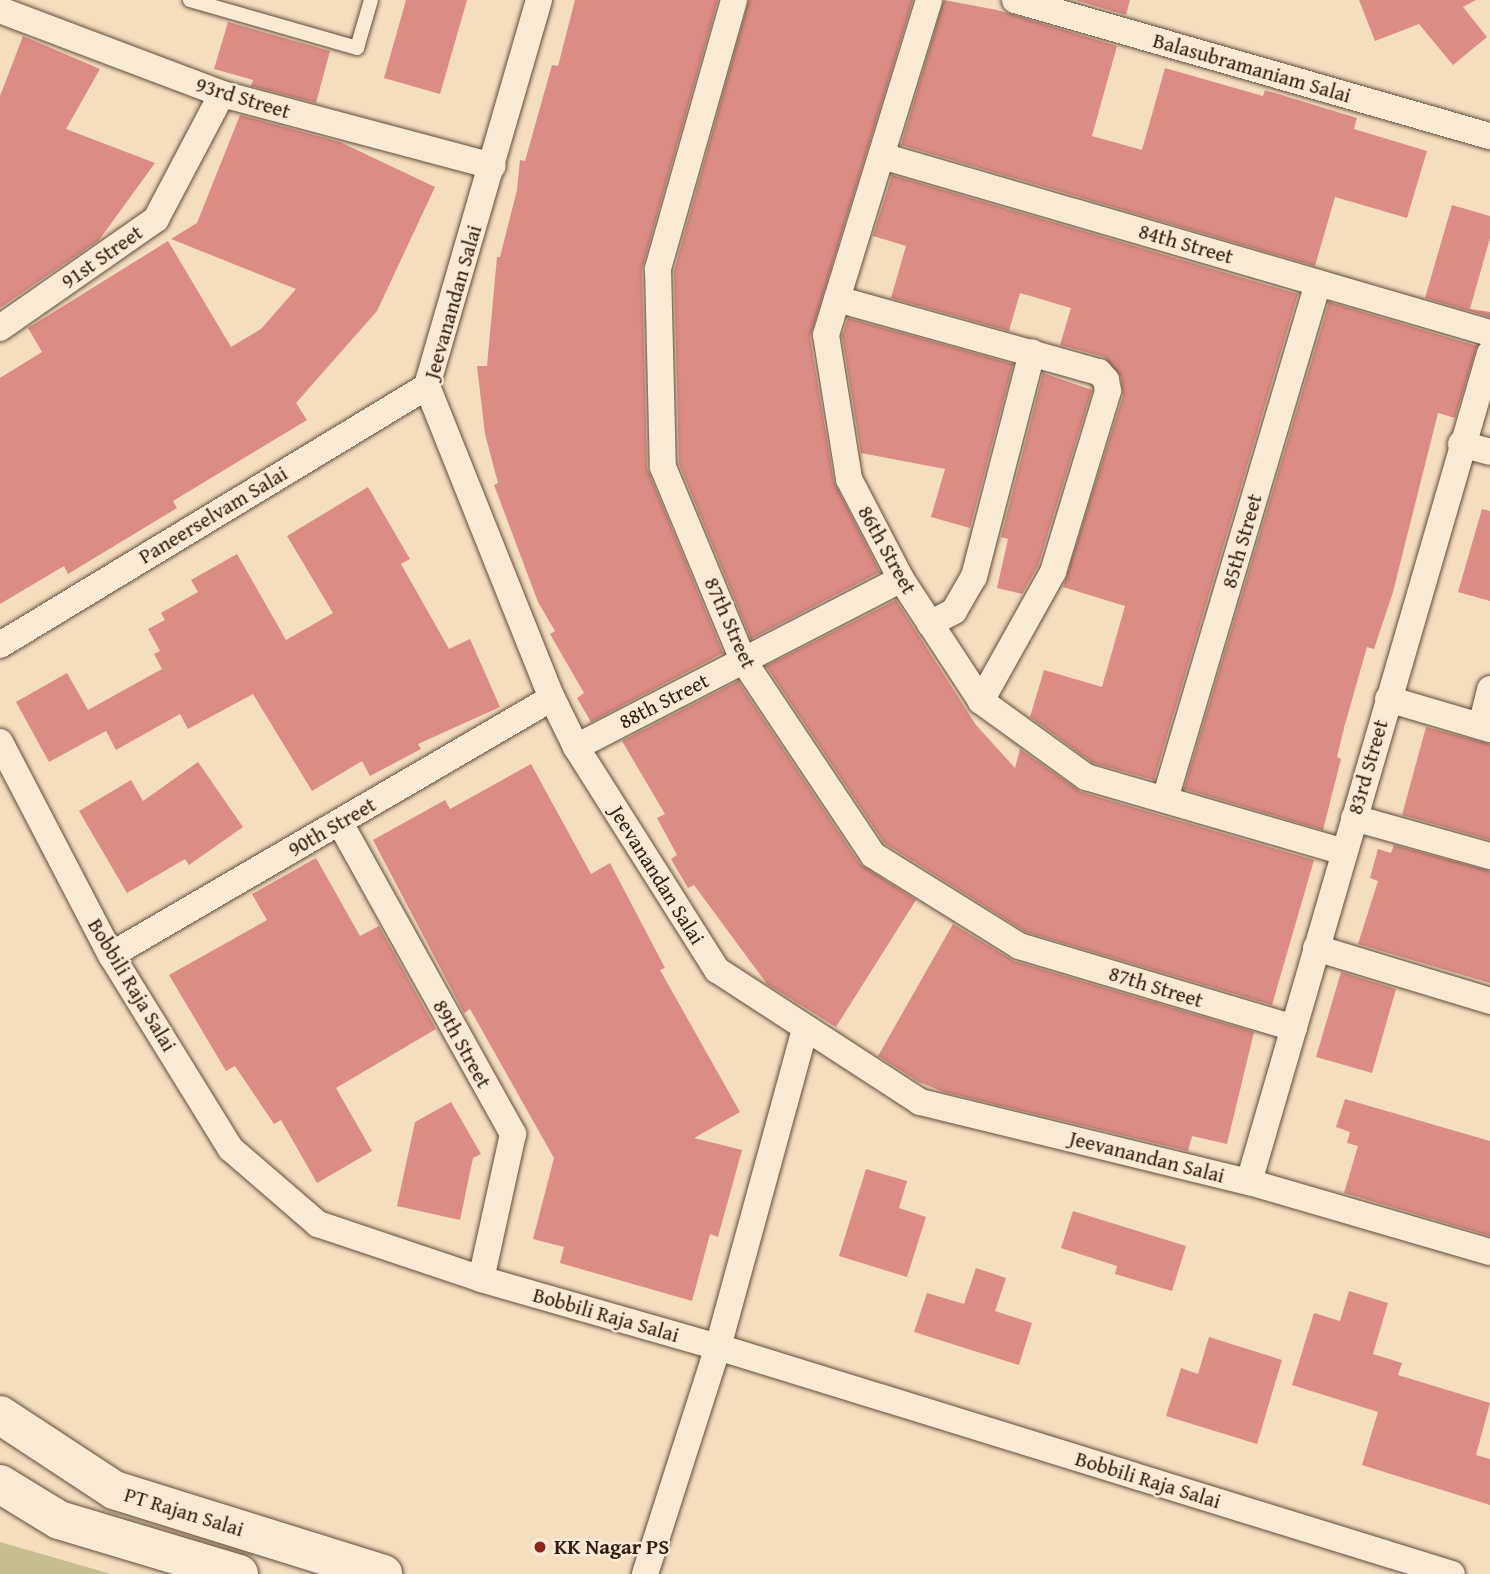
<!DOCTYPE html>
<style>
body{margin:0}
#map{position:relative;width:1490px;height:1574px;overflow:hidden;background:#f4debe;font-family:"Gentium Book Plus",serif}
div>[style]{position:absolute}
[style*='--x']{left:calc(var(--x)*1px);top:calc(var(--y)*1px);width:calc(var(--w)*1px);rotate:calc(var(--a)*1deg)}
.green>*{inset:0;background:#c4bf8c}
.building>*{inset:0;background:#db8c84}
.roads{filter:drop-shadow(0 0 2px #624c3c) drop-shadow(0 0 2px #624c3c)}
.lane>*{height:14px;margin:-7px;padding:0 7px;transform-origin:7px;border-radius:7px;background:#f8ead5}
.street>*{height:26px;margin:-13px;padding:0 13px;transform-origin:13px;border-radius:13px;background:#f8ead5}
.secondary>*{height:38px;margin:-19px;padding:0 19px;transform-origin:19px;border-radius:19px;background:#f8ead5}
.dots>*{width:19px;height:19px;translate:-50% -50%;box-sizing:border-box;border:4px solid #f8ead5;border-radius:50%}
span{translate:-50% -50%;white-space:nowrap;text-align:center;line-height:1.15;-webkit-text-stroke:5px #f8ead5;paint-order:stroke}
.street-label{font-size:21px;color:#321b11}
.poi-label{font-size:21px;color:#321b11;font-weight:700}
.left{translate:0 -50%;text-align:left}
</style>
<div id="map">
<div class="green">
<div style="clip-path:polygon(0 1542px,111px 1574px,0 1574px)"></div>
</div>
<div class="building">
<div style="clip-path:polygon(406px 0,467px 0,440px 94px,384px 78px)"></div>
<div style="clip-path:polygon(575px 0,718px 0,642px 269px,647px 468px,723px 653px,591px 722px,577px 698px,584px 693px,550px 634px,555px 631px,538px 602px,494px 485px,498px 483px,485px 434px,477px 366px,487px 366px,497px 257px,500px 257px,517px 190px,520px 160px,525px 161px,552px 65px,558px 66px)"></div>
<div style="clip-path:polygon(749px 0,913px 0,810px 337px,834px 482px,880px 572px,751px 639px,679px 464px,674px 271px)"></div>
<div style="clip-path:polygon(944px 0,997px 10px,1117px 46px,1092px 136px,1142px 150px,1165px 68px,1263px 96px,1265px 90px,1357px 118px,1354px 129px,1427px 151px,1407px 218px,1335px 197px,1315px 266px,901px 145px)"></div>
<div style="clip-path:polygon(1075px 0,1130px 0,1126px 15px)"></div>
<div style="clip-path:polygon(1359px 0,1476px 0,1463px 7px,1487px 37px,1453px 65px,1419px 24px,1375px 41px)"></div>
<div style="clip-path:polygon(228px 22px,330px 51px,316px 103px,251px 86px,253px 80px,214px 69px)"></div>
<div style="clip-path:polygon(23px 36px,100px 69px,66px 129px,155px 163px,99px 240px,0 308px,0 96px)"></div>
<div style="clip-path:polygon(240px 115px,340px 142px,435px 187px,377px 311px,296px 403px,307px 420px,173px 501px,177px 508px,68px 574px,64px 566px,0 604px,0 378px,42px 352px,28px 328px,168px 241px,231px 347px,261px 329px,296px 289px,171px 239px,197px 223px)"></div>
<div style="clip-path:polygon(892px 175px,1298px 294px,1154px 780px,1093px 763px,1030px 717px,1044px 670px,1102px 687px,1125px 606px,1063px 587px,1123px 396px,1121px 377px,1104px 357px,1060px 345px,1071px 308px,1020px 293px,1009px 331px,891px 298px,906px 246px,873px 236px)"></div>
<div style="clip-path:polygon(1452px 205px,1490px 216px,1490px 238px,1470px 309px,1490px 312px,1490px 317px,1425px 298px)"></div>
<div style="clip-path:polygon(1329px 302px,1477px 346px,1455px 418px,1438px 413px,1393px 592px,1374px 649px,1367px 647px,1344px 728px,1337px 757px,1341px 759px,1323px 830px,1184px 789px)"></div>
<div style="clip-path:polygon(848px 318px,1013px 364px,970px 528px,931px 517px,945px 469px,861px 453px,842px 336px)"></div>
<div style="clip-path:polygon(1043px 373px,1092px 390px,1038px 566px,1022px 594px,997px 588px,1008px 539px,1001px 537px)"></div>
<div style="clip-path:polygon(368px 487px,410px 559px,401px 564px,449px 649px,470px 639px,500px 707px,418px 744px,421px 749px,370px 776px,362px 761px,312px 791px,253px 694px,188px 729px,180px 714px,116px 750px,106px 731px,49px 762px,16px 702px,67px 673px,88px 710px,162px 669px,154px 654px,160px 651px,148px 629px,165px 620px,161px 613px,198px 592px,191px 580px,237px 554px,286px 640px,333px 613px,287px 536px)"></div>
<div style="clip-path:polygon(1482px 509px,1490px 511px,1490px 601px,1458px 592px)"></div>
<div style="clip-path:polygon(896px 600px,976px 725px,1015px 768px,1020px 749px,1081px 792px,1314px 860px,1272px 1005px,1026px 932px,884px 843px,766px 666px)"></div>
<div style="clip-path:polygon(738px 681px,860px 864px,916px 900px,836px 1027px,767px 984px,694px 885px,688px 888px,671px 859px,677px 855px,657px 818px,665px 814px,622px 741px)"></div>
<div style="clip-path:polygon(1426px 727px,1490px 744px,1490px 840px,1402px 815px)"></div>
<div style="clip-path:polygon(198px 762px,243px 827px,189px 865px,185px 859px,127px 893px,79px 811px,131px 780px,143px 801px)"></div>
<div style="clip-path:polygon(531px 764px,591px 874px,610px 863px,665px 968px,660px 970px,740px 1112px,694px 1138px,742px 1150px,718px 1237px,710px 1234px,692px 1301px,560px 1263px,564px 1247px,533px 1239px,554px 1158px,470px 1009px,464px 1013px,373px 840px,445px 800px,450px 809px)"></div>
<div style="clip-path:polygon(1394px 845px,1490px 871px,1490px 983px,1358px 944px,1378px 881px,1370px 878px,1378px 849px,1391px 853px)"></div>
<div style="clip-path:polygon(316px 858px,360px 936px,379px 926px,436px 1029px,336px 1088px,372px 1151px,317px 1183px,281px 1120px,274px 1124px,235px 1066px,226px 1071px,169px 975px,267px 920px,252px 894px)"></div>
<div style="clip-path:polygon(953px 924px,1014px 961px,1254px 1032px,1227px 1144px,1192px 1136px,1188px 1151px,944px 1092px,919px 1082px,878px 1056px)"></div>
<div style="clip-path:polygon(1341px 972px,1396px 989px,1372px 1073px,1316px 1057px)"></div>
<div style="clip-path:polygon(1345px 1099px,1490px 1141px,1490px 1236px,1344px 1193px,1358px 1146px,1347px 1143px,1350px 1132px,1336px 1127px)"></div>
<div style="clip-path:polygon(451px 1102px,481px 1154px,473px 1158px,460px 1220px,397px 1206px,415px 1122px)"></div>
<div style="clip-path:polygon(866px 1169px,907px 1181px,899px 1208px,926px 1217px,907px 1277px,839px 1256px)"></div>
<div style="clip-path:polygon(1073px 1211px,1186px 1246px,1172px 1291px,1115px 1274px,1117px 1266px,1061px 1248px)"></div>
<div style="clip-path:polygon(976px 1268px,1006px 1278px,995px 1311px,1032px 1323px,1019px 1365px,914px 1332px,927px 1293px,964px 1304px)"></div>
<div style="clip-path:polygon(1349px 1291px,1388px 1303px,1373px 1354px,1402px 1363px,1398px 1375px,1490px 1403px,1476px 1455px,1490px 1459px,1490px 1505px,1362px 1465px,1378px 1412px,1292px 1385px,1314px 1313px,1340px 1321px)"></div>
<div style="clip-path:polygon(1209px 1337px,1282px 1360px,1257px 1444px,1166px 1416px,1181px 1368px,1198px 1374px)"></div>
</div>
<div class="roads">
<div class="lane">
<div style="--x:190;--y:0;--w:174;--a:16"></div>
<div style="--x:357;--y:48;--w:50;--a:-73.7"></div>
</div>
<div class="street">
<div style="--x:539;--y:0;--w:402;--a:106.2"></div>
<div style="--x:427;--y:386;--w:336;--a:68.2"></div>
<div style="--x:552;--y:698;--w:55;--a:63.9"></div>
<div style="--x:576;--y:747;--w:264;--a:57.7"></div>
<div style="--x:717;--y:970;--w:242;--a:33"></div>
<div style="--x:920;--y:1102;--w:339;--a:13.7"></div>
<div style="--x:1249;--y:1182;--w:251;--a:16.2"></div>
<div style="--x:734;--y:0;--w:280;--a:105.8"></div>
<div style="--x:658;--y:269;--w:198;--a:88.6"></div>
<div style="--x:663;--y:467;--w:209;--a:67.5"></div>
<div style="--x:743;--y:660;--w:234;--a:56.3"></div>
<div style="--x:873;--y:855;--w:172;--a:31.9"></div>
<div style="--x:1019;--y:946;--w:287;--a:16.6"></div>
<div style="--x:929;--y:0;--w:350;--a:107.1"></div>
<div style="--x:826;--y:335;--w:146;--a:80.9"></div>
<div style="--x:849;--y:479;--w:113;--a:62.5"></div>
<div style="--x:901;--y:579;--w:146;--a:56.7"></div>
<div style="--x:981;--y:701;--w:130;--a:35.9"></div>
<div style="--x:1086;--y:777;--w:269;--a:16.2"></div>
<div style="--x:1015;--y:0;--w:494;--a:16"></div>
<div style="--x:0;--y:10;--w:237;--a:20.7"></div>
<div style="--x:222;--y:94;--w:280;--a:14.9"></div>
<div style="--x:882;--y:156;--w:633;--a:16.23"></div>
<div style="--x:837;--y:299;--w:272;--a:15.6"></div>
<div style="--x:1099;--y:372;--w:11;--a:49"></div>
<div style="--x:1106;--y:380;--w:11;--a:80"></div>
<div style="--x:1108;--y:391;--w:189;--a:106.9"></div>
<div style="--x:1053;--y:572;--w:148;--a:119.2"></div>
<div style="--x:0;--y:328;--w:190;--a:-34.9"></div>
<div style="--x:156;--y:219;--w:141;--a:-62.2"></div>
<div style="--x:1461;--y:444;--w:30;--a:15"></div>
<div style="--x:930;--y:624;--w:27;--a:-28"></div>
<div style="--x:954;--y:611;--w:39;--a:-60"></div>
<div style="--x:974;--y:577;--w:232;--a:-75.5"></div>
<div style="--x:0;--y:645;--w:499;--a:-31.2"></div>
<div style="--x:1388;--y:699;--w:106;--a:16.4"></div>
<div style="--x:1481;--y:726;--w:38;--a:-76"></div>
<div style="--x:0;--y:742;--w:240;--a:62.5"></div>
<div style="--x:111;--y:955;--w:228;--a:58.3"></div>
<div style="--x:231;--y:1149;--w:115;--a:40.8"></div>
<div style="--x:318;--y:1224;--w:172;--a:18.6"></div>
<div style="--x:481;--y:1279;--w:247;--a:16"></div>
<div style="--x:718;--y:1347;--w:768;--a:17.18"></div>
<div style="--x:576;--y:747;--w:366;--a:-27.3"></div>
<div style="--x:1165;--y:799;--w:538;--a:-73.48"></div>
<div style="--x:1354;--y:818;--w:141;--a:15.6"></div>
<div style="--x:340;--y:823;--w:356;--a:60.9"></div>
<div style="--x:513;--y:1134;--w:148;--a:102.4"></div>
<div style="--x:1316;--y:948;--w:182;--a:16.9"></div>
<div style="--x:111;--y:955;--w:510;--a:-30.23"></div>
<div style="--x:1249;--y:1182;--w:863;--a:-73.79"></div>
<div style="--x:645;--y:1574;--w:238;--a:-72.2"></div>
<div style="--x:718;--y:1347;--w:330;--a:-74.7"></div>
</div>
<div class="secondary">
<div style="--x:0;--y:1415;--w:136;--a:33.3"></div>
<div style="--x:114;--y:1490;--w:282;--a:17.3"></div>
<div style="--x:0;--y:1484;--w:69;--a:31.4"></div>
<div style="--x:59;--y:1520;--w:188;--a:16.7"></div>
</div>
</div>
<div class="dots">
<div style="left:540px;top:1547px;background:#8f2418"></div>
</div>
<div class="street-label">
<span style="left:1252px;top:68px;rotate:16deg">Balasubramaniam Salai</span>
<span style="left:243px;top:98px;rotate:17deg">93rd Street</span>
<span style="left:1186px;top:244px;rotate:16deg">84th Street</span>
<span style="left:102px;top:257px;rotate:-35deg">91st Street</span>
<span style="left:453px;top:302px;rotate:-74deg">Jeevanandan Salai</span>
<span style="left:213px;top:515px;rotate:-31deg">Paneerselvam Salai</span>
<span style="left:1242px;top:541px;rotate:-74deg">85th Street</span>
<span style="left:887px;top:550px;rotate:61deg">86th Street</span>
<span style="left:730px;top:623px;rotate:66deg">87th Street</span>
<span style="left:664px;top:701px;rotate:-27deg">88th Street</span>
<span style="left:1368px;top:767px;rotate:-74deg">83rd Street</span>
<span style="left:332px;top:827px;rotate:-30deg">90th Street</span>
<span style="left:657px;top:875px;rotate:58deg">Jeevanandan Salai</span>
<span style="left:132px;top:985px;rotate:59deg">Bobbili Raja Salai</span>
<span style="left:1156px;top:987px;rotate:17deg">87th Street</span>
<span style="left:462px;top:1044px;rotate:61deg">89th Street</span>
<span style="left:1147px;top:1157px;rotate:14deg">Jeevanandan Salai</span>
<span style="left:606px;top:1315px;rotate:16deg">Bobbili Raja Salai</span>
<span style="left:1148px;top:1480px;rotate:17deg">Bobbili Raja Salai</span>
<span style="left:184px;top:1512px;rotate:17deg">PT Rajan Salai</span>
</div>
<div class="poi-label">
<span class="left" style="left:554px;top:1547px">KK Nagar PS</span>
</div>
</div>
